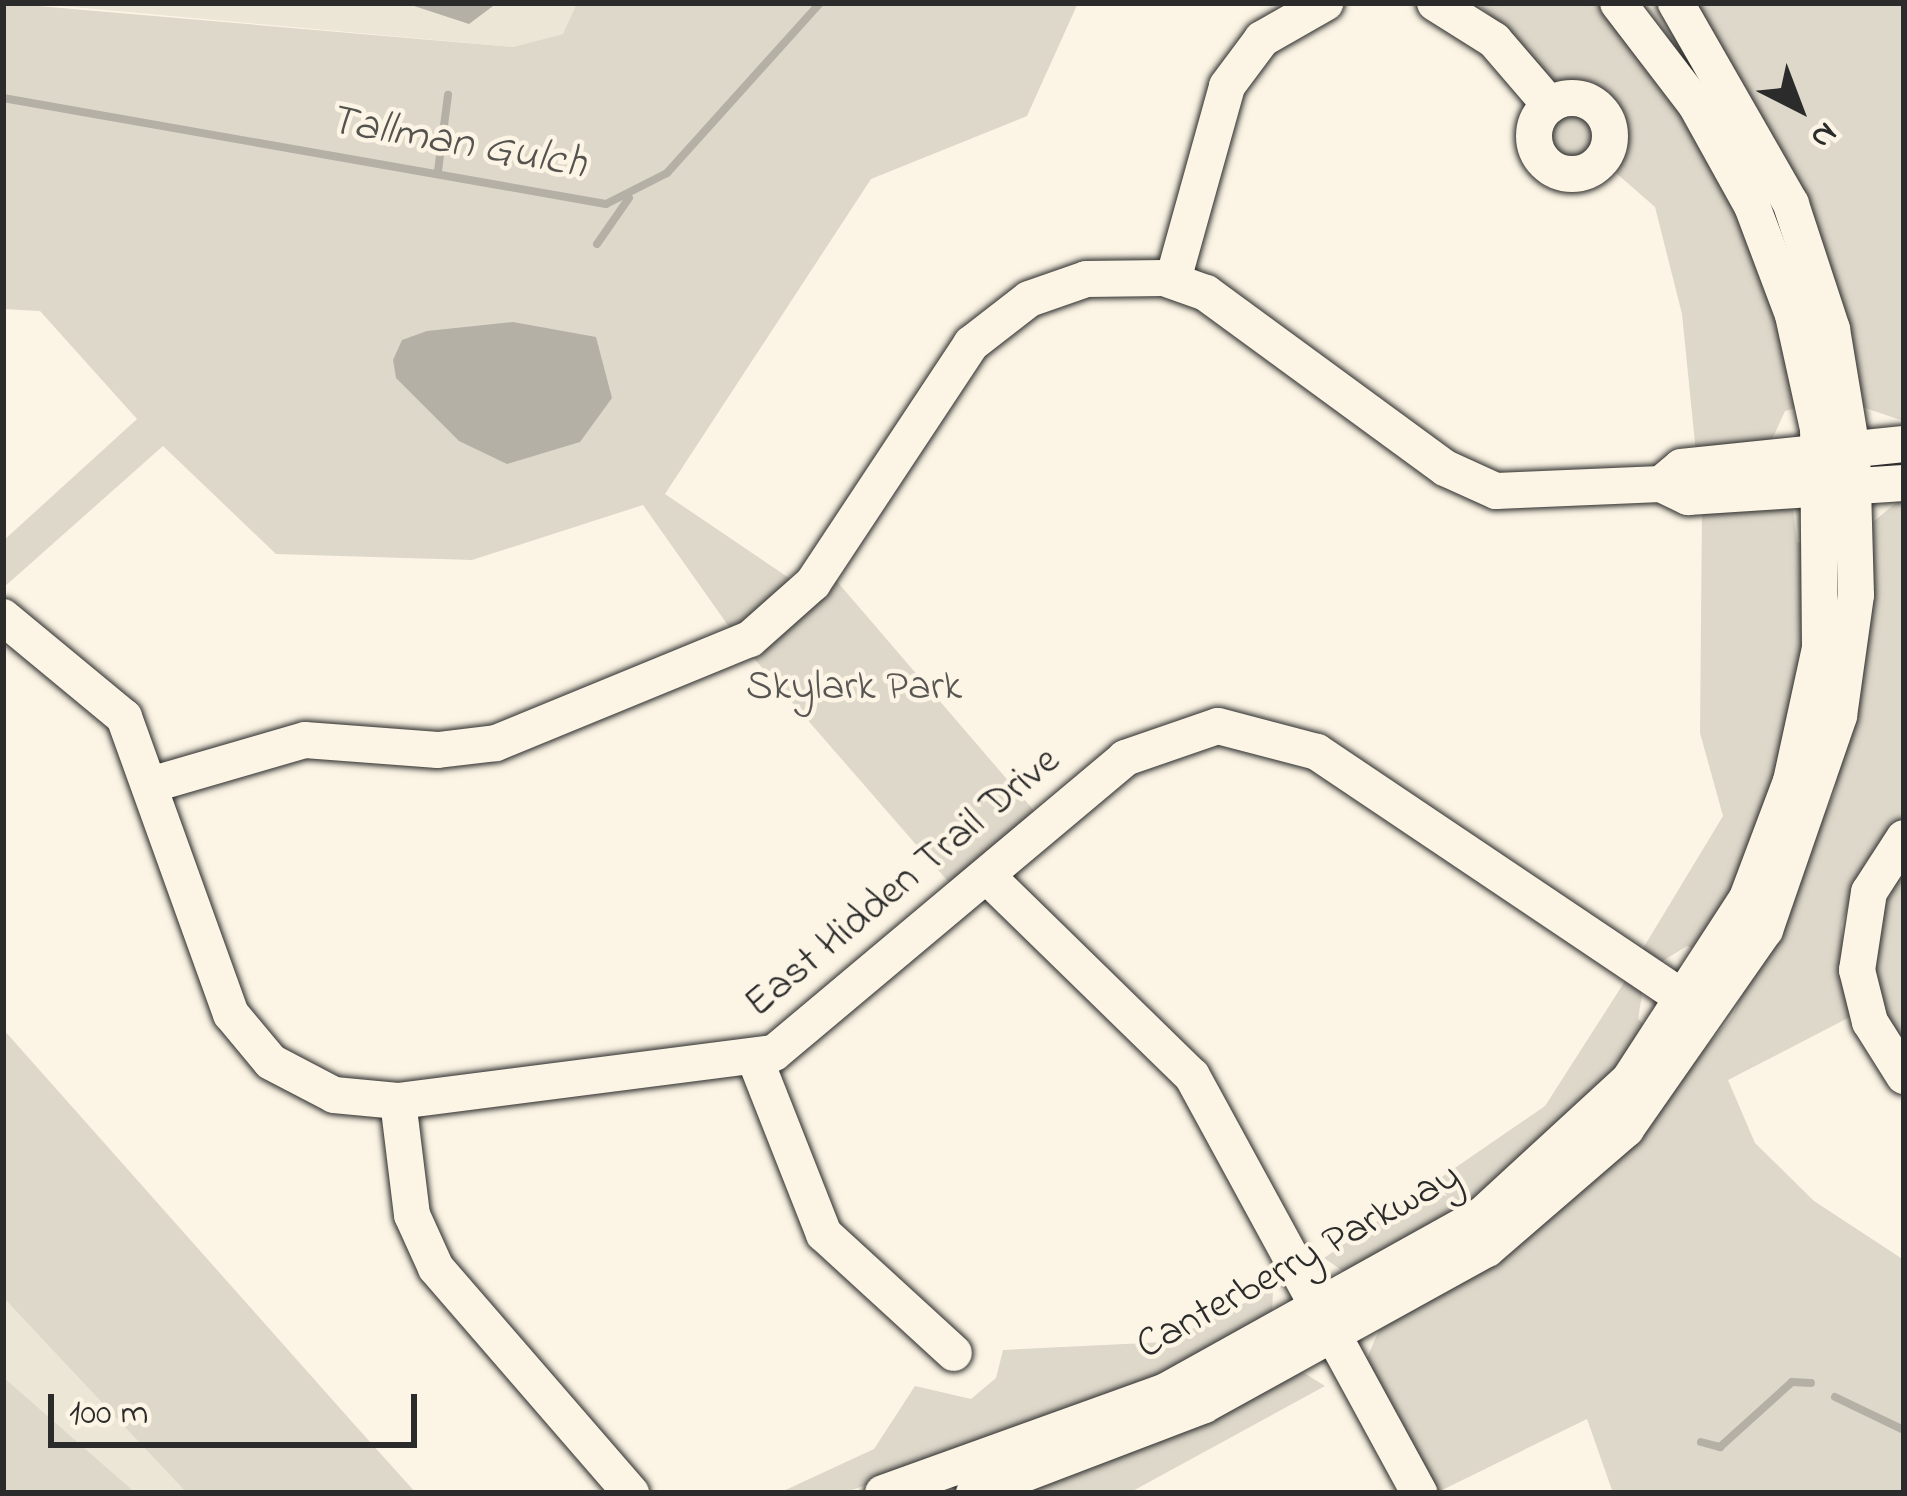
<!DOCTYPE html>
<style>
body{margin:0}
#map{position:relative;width:1907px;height:1496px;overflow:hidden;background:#fcf5e5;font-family:"Indie Flower",sans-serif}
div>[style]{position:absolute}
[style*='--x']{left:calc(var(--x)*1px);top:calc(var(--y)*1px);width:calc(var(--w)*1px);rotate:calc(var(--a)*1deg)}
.built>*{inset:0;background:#ece6d7}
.green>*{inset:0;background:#ded8ca}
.round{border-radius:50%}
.water>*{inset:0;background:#b4b0a5}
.stream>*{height:8px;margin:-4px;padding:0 4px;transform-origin:4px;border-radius:4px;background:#b4b0a5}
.roads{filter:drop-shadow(0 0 3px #2b2b2b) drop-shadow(0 0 3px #2b2b2b)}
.minor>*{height:36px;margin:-18px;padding:0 18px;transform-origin:18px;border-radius:18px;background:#fcf5e5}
.minor>.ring{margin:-18px;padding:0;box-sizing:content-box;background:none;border:36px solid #fcf5e5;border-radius:50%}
span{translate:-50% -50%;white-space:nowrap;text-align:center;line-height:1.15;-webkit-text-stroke:9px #fcf5e5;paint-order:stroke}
.park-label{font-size:42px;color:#585653}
.street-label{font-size:42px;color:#2b2b2b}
.water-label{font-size:45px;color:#545350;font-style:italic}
.frame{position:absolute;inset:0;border:6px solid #2b2b2b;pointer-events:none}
.north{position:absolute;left:1739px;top:48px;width:120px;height:120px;-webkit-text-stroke:9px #fcf5e5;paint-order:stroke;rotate:138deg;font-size:33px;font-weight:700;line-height:48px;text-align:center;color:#2b2b2b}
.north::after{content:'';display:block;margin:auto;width:42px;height:54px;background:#2b2b2b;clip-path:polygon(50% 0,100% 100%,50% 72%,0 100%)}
.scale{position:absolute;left:48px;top:1394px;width:369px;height:54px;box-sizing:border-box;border:6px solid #2b2b2b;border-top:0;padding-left:15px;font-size:36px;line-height:42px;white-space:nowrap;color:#2b2b2b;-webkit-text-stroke:9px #fcf5e5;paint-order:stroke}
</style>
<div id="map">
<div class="built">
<div style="clip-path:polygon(29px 3px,577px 3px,564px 34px,513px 47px)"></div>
<div style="clip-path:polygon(3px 1297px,177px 1471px,187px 1493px,3px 1493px)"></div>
</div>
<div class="green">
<div style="clip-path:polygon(3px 3px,513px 47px,563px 34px,577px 3px,1078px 3px,1027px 116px,871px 179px,665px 494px,792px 580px,732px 631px,643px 505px,472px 560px,276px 554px,163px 446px,3px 588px,3px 541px,137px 419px,40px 311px,3px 309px)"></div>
<div style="clip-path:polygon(1478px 3px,1598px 3px,1700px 138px,1766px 277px,1800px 407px,1785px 411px,1769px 446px,1696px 453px,1682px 314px,1655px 207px,1616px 173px,1628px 151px,1625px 113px,1592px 82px,1553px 80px)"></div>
<div style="clip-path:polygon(1693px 3px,1904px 3px,1904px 421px,1862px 407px,1807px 208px)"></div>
<div class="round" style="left:1544px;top:108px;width:56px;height:56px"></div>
<div style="clip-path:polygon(1904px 496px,1904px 816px,1865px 862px,1841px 925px,1850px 1017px,1728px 1080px,1755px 1143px,1814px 1201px,1904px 1260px,1904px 1493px,1613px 1493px,1587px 1419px,1436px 1493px,1365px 1363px,1379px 1330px,1571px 1202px,1732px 1017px,1835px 792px,1873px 522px)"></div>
<div style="clip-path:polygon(1793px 509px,1797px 542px,1811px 544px,1812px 585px,1794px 715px,1749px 858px,1700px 952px,1687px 946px,1661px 962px,1642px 950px,1723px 816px,1700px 733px,1702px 511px)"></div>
<div style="clip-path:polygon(834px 578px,1036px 813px,952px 886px,751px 655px)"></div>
<div style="clip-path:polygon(1904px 863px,1904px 1052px,1874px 987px,1876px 927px)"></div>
<div style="clip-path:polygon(1627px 978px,1643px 989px,1638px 1019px,1650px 1029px,1613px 1077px,1482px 1197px,1350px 1276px,1324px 1258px,1545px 1106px)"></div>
<div style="clip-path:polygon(3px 1029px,353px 1423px,416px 1493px,187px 1493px,3px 1297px)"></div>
<div style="clip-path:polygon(1273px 1289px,1272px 1319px,1139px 1386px,844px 1493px,779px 1493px,874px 1449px,915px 1386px,971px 1399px,996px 1378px,1003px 1350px,1166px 1342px)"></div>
<div style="clip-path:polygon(1301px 1371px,1325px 1386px,1129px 1493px,1015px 1493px)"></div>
<div style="clip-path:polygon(3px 1377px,131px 1489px,127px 1493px,3px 1493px)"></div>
</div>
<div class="water">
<div style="clip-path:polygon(405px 3px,497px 3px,469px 24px)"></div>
<div style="clip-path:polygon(513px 322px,596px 337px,612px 398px,580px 442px,507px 464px,459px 441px,396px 378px,393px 360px,402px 340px,427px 331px)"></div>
</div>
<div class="stream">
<div style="--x:3;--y:98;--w:612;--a:9.97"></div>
<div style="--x:606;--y:204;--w:68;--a:-26.9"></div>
<div style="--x:667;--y:173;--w:229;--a:-48"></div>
<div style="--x:438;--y:171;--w:77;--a:-82.5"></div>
<div style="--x:597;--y:244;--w:56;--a:-55.2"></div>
<div style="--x:1835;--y:1397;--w:76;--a:25.6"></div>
<div style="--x:1701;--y:1442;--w:20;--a:15"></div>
<div style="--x:1720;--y:1447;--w:97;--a:-42.1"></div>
<div style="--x:1792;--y:1382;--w:19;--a:3"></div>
</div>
<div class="roads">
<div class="minor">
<div style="--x:1435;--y:3;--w:70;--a:32.1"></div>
<div style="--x:1494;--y:40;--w:86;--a:49.3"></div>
<div class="ring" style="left:1534px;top:98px;width:40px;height:40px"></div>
<div style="--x:1173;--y:280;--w:201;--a:-74.4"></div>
<div style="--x:1227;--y:86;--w:59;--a:-53.3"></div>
<div style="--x:1262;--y:39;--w:73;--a:-29.7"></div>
<div style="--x:1661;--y:484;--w:26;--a:-40"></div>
<div style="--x:1681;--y:467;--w:224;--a:-5.9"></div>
<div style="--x:3;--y:617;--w:157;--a:39.6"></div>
<div style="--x:124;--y:717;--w:316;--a:70.2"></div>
<div style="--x:231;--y:1014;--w:62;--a:50.2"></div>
<div style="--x:271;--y:1062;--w:71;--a:27.6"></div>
<div style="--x:334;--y:1095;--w:64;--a:5.4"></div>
<div style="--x:398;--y:1101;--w:379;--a:-7.3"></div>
<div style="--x:774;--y:1053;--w:459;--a:-40"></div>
<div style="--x:1125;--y:758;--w:98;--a:-19"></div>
<div style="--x:1218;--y:726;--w:102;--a:14.7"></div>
<div style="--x:1317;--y:752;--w:446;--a:33.9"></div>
<div style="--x:157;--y:783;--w:154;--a:-16.2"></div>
<div style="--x:305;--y:740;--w:133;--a:4.3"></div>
<div style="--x:438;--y:750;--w:58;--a:-6.9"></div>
<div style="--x:496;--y:743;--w:274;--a:-22.3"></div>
<div style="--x:750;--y:639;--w:84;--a:-41.6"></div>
<div style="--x:813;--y:583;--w:287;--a:-56.5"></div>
<div style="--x:971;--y:344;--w:73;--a:-37.8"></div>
<div style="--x:1029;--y:299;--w:60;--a:-19.3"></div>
<div style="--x:1086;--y:279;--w:78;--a:-0.7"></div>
<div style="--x:1164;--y:278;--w:45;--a:19.7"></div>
<div style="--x:1206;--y:293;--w:296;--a:36.2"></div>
<div style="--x:1445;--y:468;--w:56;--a:24.3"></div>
<div style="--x:1496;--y:491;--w:165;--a:-2.4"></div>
<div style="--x:1661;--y:484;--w:30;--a:26"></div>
<div style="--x:1688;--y:497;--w:216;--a:-3.7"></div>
<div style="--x:1904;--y:838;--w:64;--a:122.9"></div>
<div style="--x:1869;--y:892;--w:79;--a:98.7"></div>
<div style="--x:1857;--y:970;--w:54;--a:76"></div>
<div style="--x:1870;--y:1022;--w:64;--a:57.8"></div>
<div style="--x:988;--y:877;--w:285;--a:44.3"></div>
<div style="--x:1192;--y:1076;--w:475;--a:61.4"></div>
<div style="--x:755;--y:1059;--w:188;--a:68.5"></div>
<div style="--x:824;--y:1234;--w:176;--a:42.5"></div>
<div style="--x:398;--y:1101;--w:115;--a:83"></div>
<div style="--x:412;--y:1215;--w:58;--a:65.6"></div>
<div style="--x:436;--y:1268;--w:298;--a:49.1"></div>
<div style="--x:883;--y:1493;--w:301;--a:-19.8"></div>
<div style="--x:1166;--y:1391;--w:360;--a:-29.1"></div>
<div style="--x:1481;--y:1216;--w:201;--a:-42.6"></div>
<div style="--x:1629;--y:1080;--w:217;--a:-57"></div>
<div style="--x:1747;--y:898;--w:125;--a:-69.4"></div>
<div style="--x:1791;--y:781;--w:136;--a:-77.7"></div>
<div style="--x:1820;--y:648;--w:219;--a:-90.5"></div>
<div style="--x:1818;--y:429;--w:117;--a:-102.4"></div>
<div style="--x:1793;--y:315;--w:116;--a:-110.6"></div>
<div style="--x:1752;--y:206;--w:115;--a:-119"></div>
<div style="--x:1696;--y:105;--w:128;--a:-127.4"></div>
<div style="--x:974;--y:1493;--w:246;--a:-20.9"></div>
<div style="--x:1204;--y:1405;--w:323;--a:-28.9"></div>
<div style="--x:1487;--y:1249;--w:184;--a:-40.8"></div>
<div style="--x:1626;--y:1129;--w:243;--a:-55.1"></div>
<div style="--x:1765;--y:930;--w:226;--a:-70.9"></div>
<div style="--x:1839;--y:716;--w:122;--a:-82"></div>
<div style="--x:1856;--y:595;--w:145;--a:-91.6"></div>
<div style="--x:1852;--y:450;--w:123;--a:-99.4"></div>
<div style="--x:1832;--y:329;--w:132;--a:-108.2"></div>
<div style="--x:1791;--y:204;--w:232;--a:-119.8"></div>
</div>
</div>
<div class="park-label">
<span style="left:854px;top:688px">Skylark Park</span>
</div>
<div class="street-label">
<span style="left:903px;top:883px;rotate:-40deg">East Hidden Trail Drive</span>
<span style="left:1299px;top:1262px;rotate:-29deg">Canterberry Parkway</span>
</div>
<div class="water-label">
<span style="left:457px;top:144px;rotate:10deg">Tallman Gulch</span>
</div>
<div class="frame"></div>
<div class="north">N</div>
<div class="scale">100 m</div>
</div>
